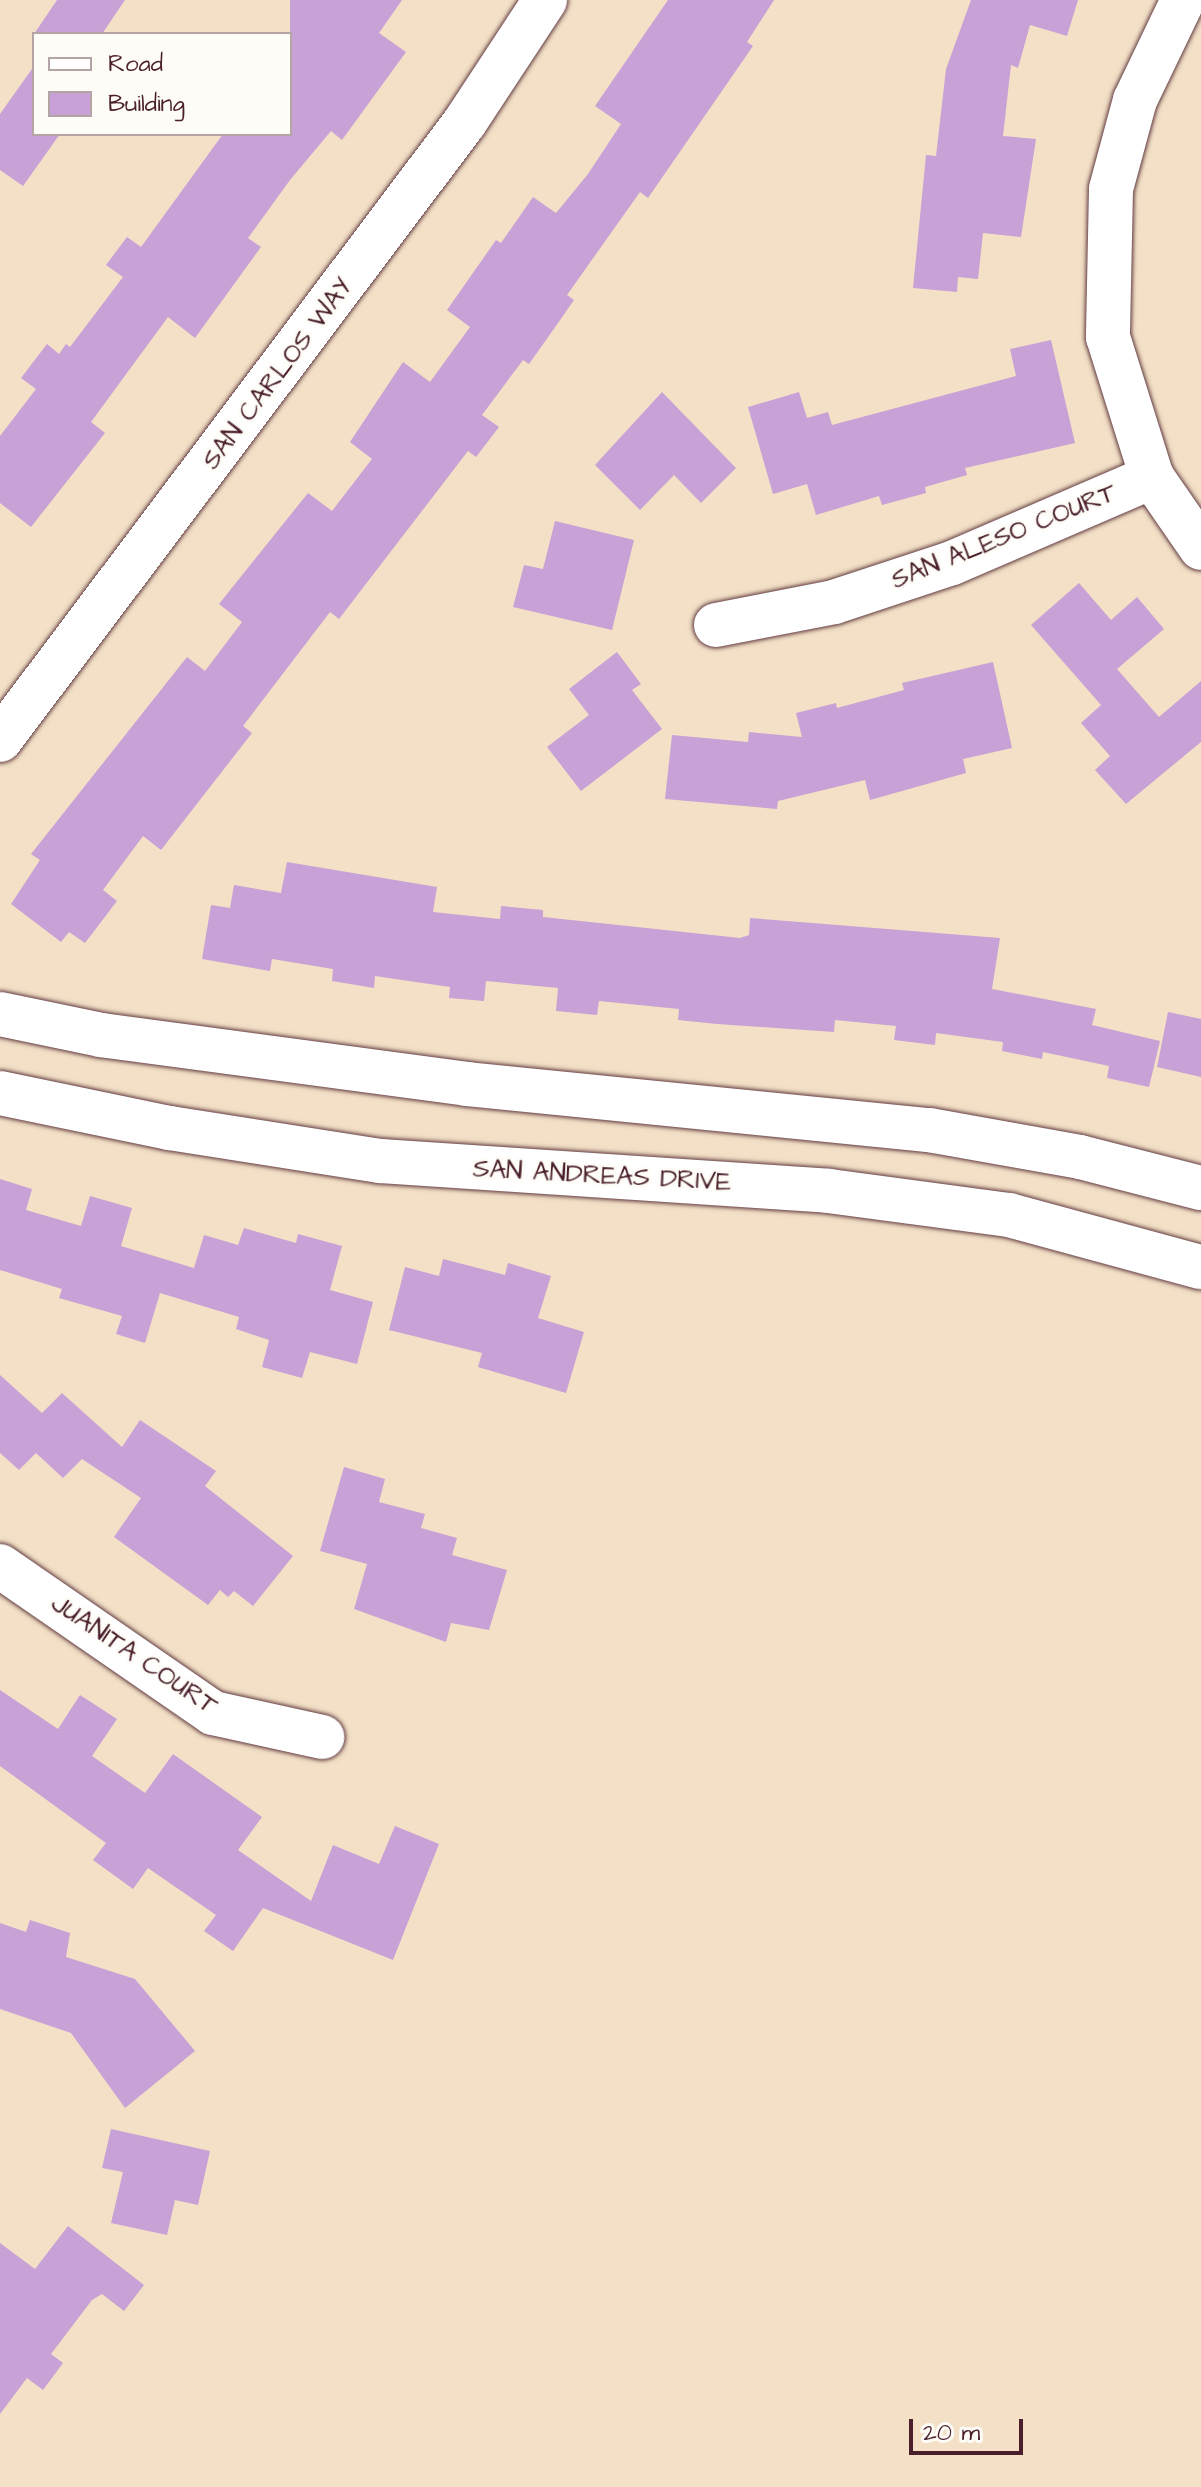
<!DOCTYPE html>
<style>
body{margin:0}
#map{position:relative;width:1201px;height:2487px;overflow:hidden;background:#f3e0c6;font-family:"Architects Daughter",sans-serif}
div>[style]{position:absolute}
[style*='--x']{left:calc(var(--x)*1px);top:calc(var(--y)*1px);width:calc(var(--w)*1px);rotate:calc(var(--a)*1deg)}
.building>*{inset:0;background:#c8a1d6}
.roads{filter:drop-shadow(0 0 2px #633c42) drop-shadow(0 0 2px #633c42)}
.minor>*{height:44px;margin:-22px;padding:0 22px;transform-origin:22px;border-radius:22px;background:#fff}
span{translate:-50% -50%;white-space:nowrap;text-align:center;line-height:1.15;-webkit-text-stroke:6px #fdfcf7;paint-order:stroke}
.street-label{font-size:26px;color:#4a1f2b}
.legend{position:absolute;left:32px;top:32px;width:260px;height:104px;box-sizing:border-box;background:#fdfcf7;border:2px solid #b5a4a5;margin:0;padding:10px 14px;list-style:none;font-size:24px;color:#4a1f2b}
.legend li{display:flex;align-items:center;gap:16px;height:40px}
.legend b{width:40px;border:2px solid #b5a4a5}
.scale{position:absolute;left:909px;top:2419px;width:114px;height:36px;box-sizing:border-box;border:4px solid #4a1f2b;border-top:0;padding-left:10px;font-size:24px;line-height:28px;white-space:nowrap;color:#4a1f2b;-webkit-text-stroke:6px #fdfcf7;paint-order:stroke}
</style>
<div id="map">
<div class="building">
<div style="clip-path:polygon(57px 0,125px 0,102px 34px,34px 34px)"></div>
<div style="clip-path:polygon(290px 0,402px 0,379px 33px,406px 52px,342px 140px,331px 131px,290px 180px,248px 238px,261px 247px,195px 338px,168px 317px,91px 422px,105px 433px,31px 527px,0 503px,0 436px,36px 389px,21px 378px,47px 344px,59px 354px,66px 344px,70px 347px,123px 277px,106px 265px,127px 237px,141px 247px,223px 134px,290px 134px)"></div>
<div style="clip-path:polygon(668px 0,774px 0,747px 42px,753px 46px,648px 198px,640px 192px,567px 295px,574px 300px,551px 333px,529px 364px,523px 360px,482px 415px,499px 427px,476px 457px,468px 451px,339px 619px,330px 612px,243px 726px,252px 733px,161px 850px,143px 836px,103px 890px,117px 901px,85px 943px,69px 932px,61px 942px,11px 904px,40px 860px,31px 854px,187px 657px,205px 671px,242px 622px,219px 604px,308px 493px,332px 511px,372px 459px,350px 442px,403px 362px,430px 382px,470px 327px,447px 310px,496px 240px,501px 243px,533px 197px,556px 213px,588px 174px,621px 124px,595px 106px)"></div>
<div style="clip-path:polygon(971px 0,1078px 0,1067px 36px,1030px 25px,1018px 68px,1011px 65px,1003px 136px,1036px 139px,1021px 237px,983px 233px,978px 279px,958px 277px,957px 292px,913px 288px,926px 155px,936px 156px,946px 69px)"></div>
<div style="clip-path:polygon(34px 66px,34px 134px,60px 134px,23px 186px,0 170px,0 114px)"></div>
<div style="clip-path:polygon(1051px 340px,1075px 443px,965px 468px,967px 475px,925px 487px,926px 493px,882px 505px,879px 496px,816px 515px,807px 484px,773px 494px,748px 407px,799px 392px,807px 418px,828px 412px,832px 425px,1016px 376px,1010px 349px)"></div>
<div style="clip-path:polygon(662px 392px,736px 468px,701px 503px,674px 475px,640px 510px,595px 465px)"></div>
<div style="clip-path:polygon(555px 521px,634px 540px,612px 630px,513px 607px,524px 565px,543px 569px)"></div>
<div style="clip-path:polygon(1079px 583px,1111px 620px,1137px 597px,1164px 629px,1117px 669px,1159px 717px,1201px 681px,1201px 742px,1126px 804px,1095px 770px,1110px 756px,1081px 723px,1101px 705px,1031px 625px)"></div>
<div style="clip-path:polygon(617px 652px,641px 684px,632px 690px,662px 729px,581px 791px,547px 747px,589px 715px,569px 689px)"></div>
<div style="clip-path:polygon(993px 662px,1012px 748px,963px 759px,966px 773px,870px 800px,865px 780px,778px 801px,777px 809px,665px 799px,672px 735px,748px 742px,749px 732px,802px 737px,796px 713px,836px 703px,837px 708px,904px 690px,902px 683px)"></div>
<div style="clip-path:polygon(287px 862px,437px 887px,433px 912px,500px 919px,501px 906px,543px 910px,543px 917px,740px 938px,749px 935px,750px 918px,1000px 938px,992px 989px,1096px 1009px,1092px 1025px,1160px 1041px,1149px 1087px,1107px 1078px,1109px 1066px,1043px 1052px,1042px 1059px,1002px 1051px,1003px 1042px,936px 1033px,935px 1045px,894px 1040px,896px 1026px,835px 1020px,834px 1032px,717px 1024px,678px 1020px,679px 1009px,599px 1001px,597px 1015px,556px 1011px,558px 988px,486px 981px,484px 1001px,449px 998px,450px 987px,375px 976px,374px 988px,332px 981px,333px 969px,272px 959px,270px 971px,202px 959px,211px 905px,230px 908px,234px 885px,281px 893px)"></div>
<div style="clip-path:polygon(1168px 1012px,1201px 1019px,1201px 1077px,1157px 1067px)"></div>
<div style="clip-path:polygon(0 1179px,32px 1189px,26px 1210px,81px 1226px,90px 1196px,132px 1208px,121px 1246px,194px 1268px,204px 1235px,238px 1245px,244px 1228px,296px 1243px,298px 1234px,342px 1246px,330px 1290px,373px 1302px,357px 1364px,310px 1352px,302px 1378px,262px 1367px,269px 1340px,236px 1329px,239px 1317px,160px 1293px,145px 1343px,116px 1334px,122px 1316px,59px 1298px,62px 1289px,0 1270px)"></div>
<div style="clip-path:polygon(443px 1259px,505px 1275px,508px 1263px,551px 1276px,538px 1318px,584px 1332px,566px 1393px,478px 1367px,482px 1353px,389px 1330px,405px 1267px,439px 1276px)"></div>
<div style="clip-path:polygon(0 1375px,42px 1413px,62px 1393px,122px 1447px,140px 1420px,216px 1471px,205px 1486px,293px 1556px,253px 1606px,234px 1591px,228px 1597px,220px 1590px,208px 1605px,114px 1537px,141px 1498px,82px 1459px,63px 1478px,36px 1453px,19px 1470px,0 1453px)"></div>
<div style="clip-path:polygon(344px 1467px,385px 1479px,379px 1502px,425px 1514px,421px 1528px,457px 1538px,452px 1555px,507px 1570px,489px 1630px,451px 1623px,446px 1642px,354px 1609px,367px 1564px,320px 1551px)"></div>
<div style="clip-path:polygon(0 1690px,58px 1729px,80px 1695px,117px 1719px,92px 1756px,145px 1793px,173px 1754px,262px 1817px,238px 1850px,311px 1901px,333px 1845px,379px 1864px,395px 1826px,439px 1844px,393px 1960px,263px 1908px,233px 1951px,204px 1931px,216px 1915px,148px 1868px,133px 1889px,93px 1860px,106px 1843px,0 1766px)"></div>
<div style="clip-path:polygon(30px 1920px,70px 1933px,66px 1957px,135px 1979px,195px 2051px,125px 2108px,71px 2033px,0 2009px,0 1923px,26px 1932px)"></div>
<div style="clip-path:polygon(111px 2129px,210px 2151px,198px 2205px,175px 2200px,167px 2235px,111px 2223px,123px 2172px,102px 2168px)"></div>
<div style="clip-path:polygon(68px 2226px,144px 2285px,124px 2311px,102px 2294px,92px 2300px,51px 2354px,63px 2363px,43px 2390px,27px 2378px,0 2414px,0 2243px,35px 2269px)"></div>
</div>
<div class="roads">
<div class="minor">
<div style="--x:1183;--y:0;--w:111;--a:115.6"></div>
<div style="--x:1135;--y:100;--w:92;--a:105.1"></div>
<div style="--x:1111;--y:189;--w:148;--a:91.2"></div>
<div style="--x:1108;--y:337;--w:147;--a:72.6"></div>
<div style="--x:1152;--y:477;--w:86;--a:55.4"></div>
<div style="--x:716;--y:625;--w:120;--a:-11"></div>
<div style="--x:834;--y:602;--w:124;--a:-18.3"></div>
<div style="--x:952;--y:563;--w:218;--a:-23.3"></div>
<div style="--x:0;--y:740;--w:773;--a:-53.04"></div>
<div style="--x:465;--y:122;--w:146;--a:-56.7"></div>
<div style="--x:0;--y:1014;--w:103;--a:11.7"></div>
<div style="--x:101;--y:1035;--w:369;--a:7.6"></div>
<div style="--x:467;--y:1084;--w:464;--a:5.7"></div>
<div style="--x:929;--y:1130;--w:153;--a:10.1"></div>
<div style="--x:1080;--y:1157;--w:125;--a:14.4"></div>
<div style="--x:0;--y:1093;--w:173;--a:11.7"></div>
<div style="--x:169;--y:1128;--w:214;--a:8.9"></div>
<div style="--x:380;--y:1161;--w:450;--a:3.8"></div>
<div style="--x:829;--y:1191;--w:182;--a:7.6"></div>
<div style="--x:1009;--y:1215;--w:199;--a:15.2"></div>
<div style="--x:0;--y:1566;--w:259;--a:34.6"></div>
<div style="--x:213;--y:1713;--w:112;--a:12.4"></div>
</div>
</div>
<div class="street-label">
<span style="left:278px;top:374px;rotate:-53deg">SAN CARLOS WAY</span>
<span style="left:1004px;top:537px;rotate:-22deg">SAN ALESO COURT</span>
<span style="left:602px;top:1176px;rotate:3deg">SAN ANDREAS DRIVE</span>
<span style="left:134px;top:1655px;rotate:34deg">JUANITA COURT</span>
</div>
<ul class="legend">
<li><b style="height:10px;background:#fff"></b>Road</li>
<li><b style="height:22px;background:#c8a1d6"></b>Building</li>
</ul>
<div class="scale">20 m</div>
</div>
